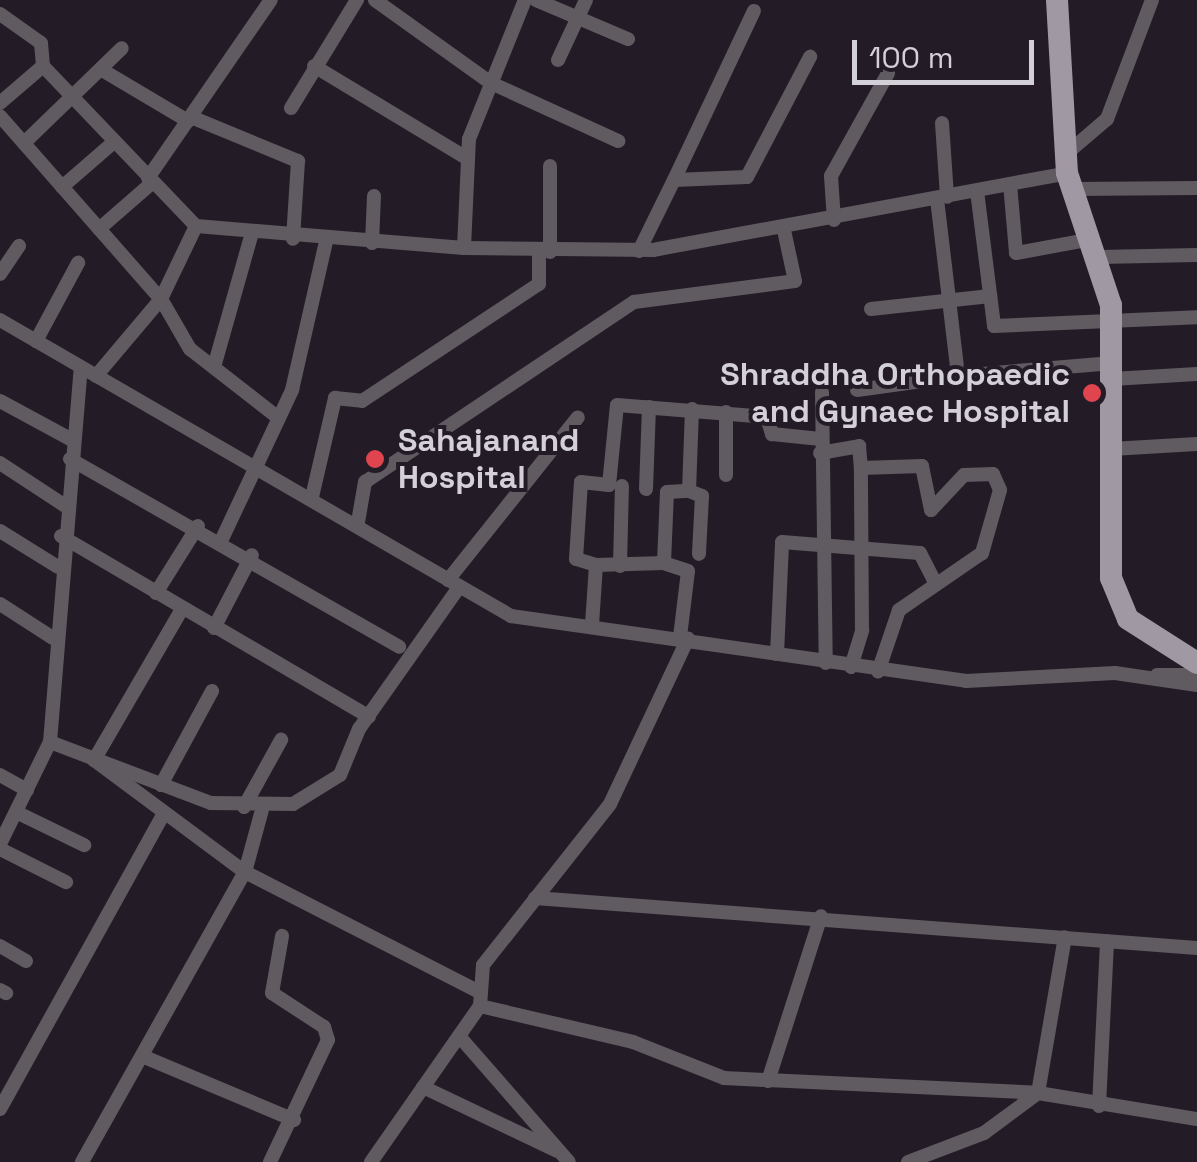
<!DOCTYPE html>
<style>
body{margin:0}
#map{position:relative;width:1197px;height:1162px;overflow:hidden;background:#231c27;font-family:"Space Grotesk",sans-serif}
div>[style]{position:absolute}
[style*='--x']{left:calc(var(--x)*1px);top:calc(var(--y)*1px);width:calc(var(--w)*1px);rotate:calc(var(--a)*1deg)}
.street>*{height:14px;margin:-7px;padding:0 7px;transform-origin:7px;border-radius:7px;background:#5f5b61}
.primary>*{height:22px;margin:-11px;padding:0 11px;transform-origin:11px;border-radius:11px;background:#a098a3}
.dots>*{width:28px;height:28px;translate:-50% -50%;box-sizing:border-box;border:5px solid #231c27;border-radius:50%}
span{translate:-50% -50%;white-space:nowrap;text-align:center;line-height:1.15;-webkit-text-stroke:8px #231c27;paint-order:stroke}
.poi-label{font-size:32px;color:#d4d0d7;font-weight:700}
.right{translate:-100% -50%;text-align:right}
.left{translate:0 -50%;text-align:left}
.scale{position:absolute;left:852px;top:40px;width:182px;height:45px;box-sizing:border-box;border:5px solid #d4d0d7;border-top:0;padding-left:12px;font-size:30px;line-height:35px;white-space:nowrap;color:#d4d0d7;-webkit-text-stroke:8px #231c27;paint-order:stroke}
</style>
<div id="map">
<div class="street">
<div style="--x:375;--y:0;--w:143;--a:35.6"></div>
<div style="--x:491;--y:83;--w:140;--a:24.5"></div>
<div style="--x:536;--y:0;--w:100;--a:23"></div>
<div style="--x:0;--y:14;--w:50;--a:35.3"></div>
<div style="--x:41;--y:43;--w:23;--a:85"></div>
<div style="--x:43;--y:66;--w:221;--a:46.3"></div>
<div style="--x:196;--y:226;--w:269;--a:4.7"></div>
<div style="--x:464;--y:248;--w:189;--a:0.6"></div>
<div style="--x:653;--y:250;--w:421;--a:-10.5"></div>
<div style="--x:558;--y:60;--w:66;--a:-65"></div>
<div style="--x:314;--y:66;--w:180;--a:31.1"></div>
<div style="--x:102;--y:70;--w:100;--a:30.7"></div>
<div style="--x:0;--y:103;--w:57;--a:-40.7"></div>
<div style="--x:291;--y:108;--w:127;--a:-58.6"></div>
<div style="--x:0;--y:116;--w:244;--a:48.7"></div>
<div style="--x:161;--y:299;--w:58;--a:59.9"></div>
<div style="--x:190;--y:349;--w:109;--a:37.9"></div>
<div style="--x:191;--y:117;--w:116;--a:22.4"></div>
<div style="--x:298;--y:161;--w:78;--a:93.7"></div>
<div style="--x:942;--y:123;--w:74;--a:86.1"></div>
<div style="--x:24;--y:143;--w:136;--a:-44.1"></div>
<div style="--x:1066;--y:154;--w:54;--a:-40.5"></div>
<div style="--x:1107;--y:119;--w:127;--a:-69.3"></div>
<div style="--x:148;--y:178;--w:216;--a:-55.4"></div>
<div style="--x:674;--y:180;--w:187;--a:-64.7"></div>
<div style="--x:1010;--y:184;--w:69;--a:85"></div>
<div style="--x:1016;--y:253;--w:77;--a:-10.4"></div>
<div style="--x:62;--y:187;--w:69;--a:-40.9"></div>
<div style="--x:1074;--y:189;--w:123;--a:-0.5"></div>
<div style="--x:977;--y:191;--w:136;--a:82.8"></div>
<div style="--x:994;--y:326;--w:203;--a:-2.5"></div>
<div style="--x:937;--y:199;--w:178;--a:83.2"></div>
<div style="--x:958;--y:376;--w:155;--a:-4.8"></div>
<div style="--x:834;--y:220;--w:44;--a:-93.9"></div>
<div style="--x:831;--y:176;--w:118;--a:-61"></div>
<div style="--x:99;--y:229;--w:70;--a:-41"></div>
<div style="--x:372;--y:243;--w:47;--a:-87.6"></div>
<div style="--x:464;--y:248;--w:109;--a:-87.4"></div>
<div style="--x:469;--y:139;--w:150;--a:-68.1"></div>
<div style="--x:639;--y:251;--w:79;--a:-63.8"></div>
<div style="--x:674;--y:180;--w:73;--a:-2.4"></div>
<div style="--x:747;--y:177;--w:136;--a:-62.3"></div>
<div style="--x:550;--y:252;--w:86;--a:-90"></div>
<div style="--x:1099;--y:257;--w:98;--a:-1.2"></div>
<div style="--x:0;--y:274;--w:34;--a:-56"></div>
<div style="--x:871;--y:309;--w:120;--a:-6.2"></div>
<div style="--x:0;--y:320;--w:591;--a:30.08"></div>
<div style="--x:511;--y:616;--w:460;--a:8.1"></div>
<div style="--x:966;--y:681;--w:149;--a:-3.1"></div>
<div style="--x:1115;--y:673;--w:83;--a:8.3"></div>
<div style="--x:36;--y:341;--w:89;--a:-61.7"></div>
<div style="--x:214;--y:367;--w:139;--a:-74.2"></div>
<div style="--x:96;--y:376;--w:101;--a:-49.8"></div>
<div style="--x:161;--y:299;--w:81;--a:-64.4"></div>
<div style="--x:1112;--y:379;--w:85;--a:-3.4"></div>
<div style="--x:857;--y:390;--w:102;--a:-7.9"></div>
<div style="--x:822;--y:392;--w:271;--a:89.2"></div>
<div style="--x:0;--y:401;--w:82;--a:28.4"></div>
<div style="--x:726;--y:412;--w:63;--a:90"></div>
<div style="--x:1111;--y:449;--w:86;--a:-3.3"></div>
<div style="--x:820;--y:453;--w:40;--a:-10"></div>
<div style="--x:859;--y:446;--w:22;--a:85"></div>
<div style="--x:70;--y:459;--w:379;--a:29.7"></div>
<div style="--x:0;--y:463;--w:77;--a:33.3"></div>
<div style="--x:646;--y:489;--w:82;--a:-87.9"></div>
<div style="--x:689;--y:491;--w:14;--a:21"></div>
<div style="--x:702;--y:496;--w:58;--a:93"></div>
<div style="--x:312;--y:497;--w:102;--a:-76.9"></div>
<div style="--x:335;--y:398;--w:27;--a:6"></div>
<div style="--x:362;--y:401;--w:212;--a:-33.5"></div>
<div style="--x:539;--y:284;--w:32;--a:-90"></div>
<div style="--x:358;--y:522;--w:41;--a:-80.1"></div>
<div style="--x:365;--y:482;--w:324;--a:-33.8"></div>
<div style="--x:634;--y:302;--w:162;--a:-7.4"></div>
<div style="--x:795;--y:281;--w:52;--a:-102.2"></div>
<div style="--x:0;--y:531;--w:68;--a:31.8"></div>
<div style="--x:61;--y:536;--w:357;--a:30.4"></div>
<div style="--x:222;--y:539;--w:165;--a:-64.8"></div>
<div style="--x:292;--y:390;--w:153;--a:-77.1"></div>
<div style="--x:596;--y:565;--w:68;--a:-1.7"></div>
<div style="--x:620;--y:566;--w:80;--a:-88.6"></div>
<div style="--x:448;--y:580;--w:208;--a:-51.4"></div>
<div style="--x:156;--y:593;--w:79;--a:-57.9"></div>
<div style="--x:0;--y:604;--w:63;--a:32.7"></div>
<div style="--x:182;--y:609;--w:175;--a:120.2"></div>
<div style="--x:94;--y:760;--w:188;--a:36.6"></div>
<div style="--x:245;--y:872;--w:265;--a:27.1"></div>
<div style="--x:592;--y:625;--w:60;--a:-86.2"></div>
<div style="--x:596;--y:565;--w:21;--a:-163"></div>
<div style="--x:576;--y:559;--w:77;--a:-86.3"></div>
<div style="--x:581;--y:482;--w:28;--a:6"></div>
<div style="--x:609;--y:485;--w:80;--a:-84.3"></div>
<div style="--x:617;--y:405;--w:150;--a:4.6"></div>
<div style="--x:767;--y:417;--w:18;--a:74"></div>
<div style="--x:772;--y:434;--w:49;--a:5.8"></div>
<div style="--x:214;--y:628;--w:82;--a:-62.5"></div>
<div style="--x:680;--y:637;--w:66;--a:-83.1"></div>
<div style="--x:688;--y:571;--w:25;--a:-162"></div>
<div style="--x:664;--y:563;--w:71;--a:-87.6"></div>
<div style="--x:667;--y:492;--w:22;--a:-3"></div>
<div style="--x:689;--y:491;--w:82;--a:-87.9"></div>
<div style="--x:777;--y:654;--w:112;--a:-87.4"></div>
<div style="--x:782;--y:542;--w:138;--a:4.6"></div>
<div style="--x:920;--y:553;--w:35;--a:63"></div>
<div style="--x:851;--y:667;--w:39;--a:-73"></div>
<div style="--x:862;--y:630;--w:162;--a:-90.4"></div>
<div style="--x:861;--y:468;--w:61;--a:-1.9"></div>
<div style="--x:922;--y:466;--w:45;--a:78.4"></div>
<div style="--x:931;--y:510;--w:48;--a:-46.7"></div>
<div style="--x:964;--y:475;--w:29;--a:-2"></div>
<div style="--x:993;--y:474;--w:17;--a:66"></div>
<div style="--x:1000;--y:490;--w:66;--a:105.9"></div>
<div style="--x:982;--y:553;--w:101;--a:145.5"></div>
<div style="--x:899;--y:610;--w:65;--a:108.7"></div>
<div style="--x:1157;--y:675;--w:40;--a:0"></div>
<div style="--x:50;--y:742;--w:172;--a:20.8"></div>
<div style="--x:211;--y:803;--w:82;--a:0.7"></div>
<div style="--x:293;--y:804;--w:55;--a:-31.7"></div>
<div style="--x:340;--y:775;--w:50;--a:-67.6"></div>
<div style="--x:359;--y:729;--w:174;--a:-54.8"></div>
<div style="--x:0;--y:775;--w:31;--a:29"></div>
<div style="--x:161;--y:785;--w:107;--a:-61.5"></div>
<div style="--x:244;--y:807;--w:77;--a:-61.1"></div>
<div style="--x:16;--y:812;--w:76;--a:25.9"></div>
<div style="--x:0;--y:844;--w:114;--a:-63.9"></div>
<div style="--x:50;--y:742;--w:376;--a:-85.3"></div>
<div style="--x:0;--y:849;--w:74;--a:26.6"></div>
<div style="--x:535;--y:898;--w:664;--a:4.32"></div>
<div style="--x:0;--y:946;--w:30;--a:30"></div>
<div style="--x:0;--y:990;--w:7;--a:27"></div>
<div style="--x:480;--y:1006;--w:157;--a:13.2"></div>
<div style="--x:633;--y:1042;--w:98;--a:21.6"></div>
<div style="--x:724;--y:1078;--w:314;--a:2.7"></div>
<div style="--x:1038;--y:1093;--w:161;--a:9.3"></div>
<div style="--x:459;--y:1036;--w:167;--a:48.9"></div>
<div style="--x:142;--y:1056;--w:165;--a:22.8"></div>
<div style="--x:768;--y:1081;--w:173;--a:-72.2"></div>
<div style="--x:423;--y:1087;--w:148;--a:25.5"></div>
<div style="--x:1099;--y:1106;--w:165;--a:-87.2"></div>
<div style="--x:0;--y:1109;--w:334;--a:-61"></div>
<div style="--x:82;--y:1162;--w:333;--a:-60.7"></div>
<div style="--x:245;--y:872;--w:64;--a:-74.7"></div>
<div style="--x:270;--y:1162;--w:135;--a:-64.6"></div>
<div style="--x:328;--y:1040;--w:14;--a:-107"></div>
<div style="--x:324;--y:1027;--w:62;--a:-146.8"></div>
<div style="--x:272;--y:993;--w:58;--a:-80"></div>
<div style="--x:371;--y:1162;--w:190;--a:-55.1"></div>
<div style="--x:480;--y:1006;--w:41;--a:-85.8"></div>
<div style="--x:483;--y:965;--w:205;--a:-51.7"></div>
<div style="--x:610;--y:804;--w:183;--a:-64.8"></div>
<div style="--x:908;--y:1162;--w:81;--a:-20.9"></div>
<div style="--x:984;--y:1133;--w:67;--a:-36.5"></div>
<div style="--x:1038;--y:1093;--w:158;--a:-80.2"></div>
</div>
<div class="primary">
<div style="--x:1057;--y:0;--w:173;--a:86.7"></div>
<div style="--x:1067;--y:173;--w:139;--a:71.6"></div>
<div style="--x:1111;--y:305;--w:273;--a:90"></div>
<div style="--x:1111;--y:578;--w:44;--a:67.5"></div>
<div style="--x:1128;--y:619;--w:82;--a:32.5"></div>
</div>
<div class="dots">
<div style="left:1092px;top:393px;background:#e0444e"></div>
<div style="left:375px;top:459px;background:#e0444e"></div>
</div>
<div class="poi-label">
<span class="right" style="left:1070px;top:393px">Shraddha Orthopaedic<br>and Gynaec Hospital</span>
<span class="left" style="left:398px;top:459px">Sahajanand<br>Hospital</span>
</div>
<div class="scale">100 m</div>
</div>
